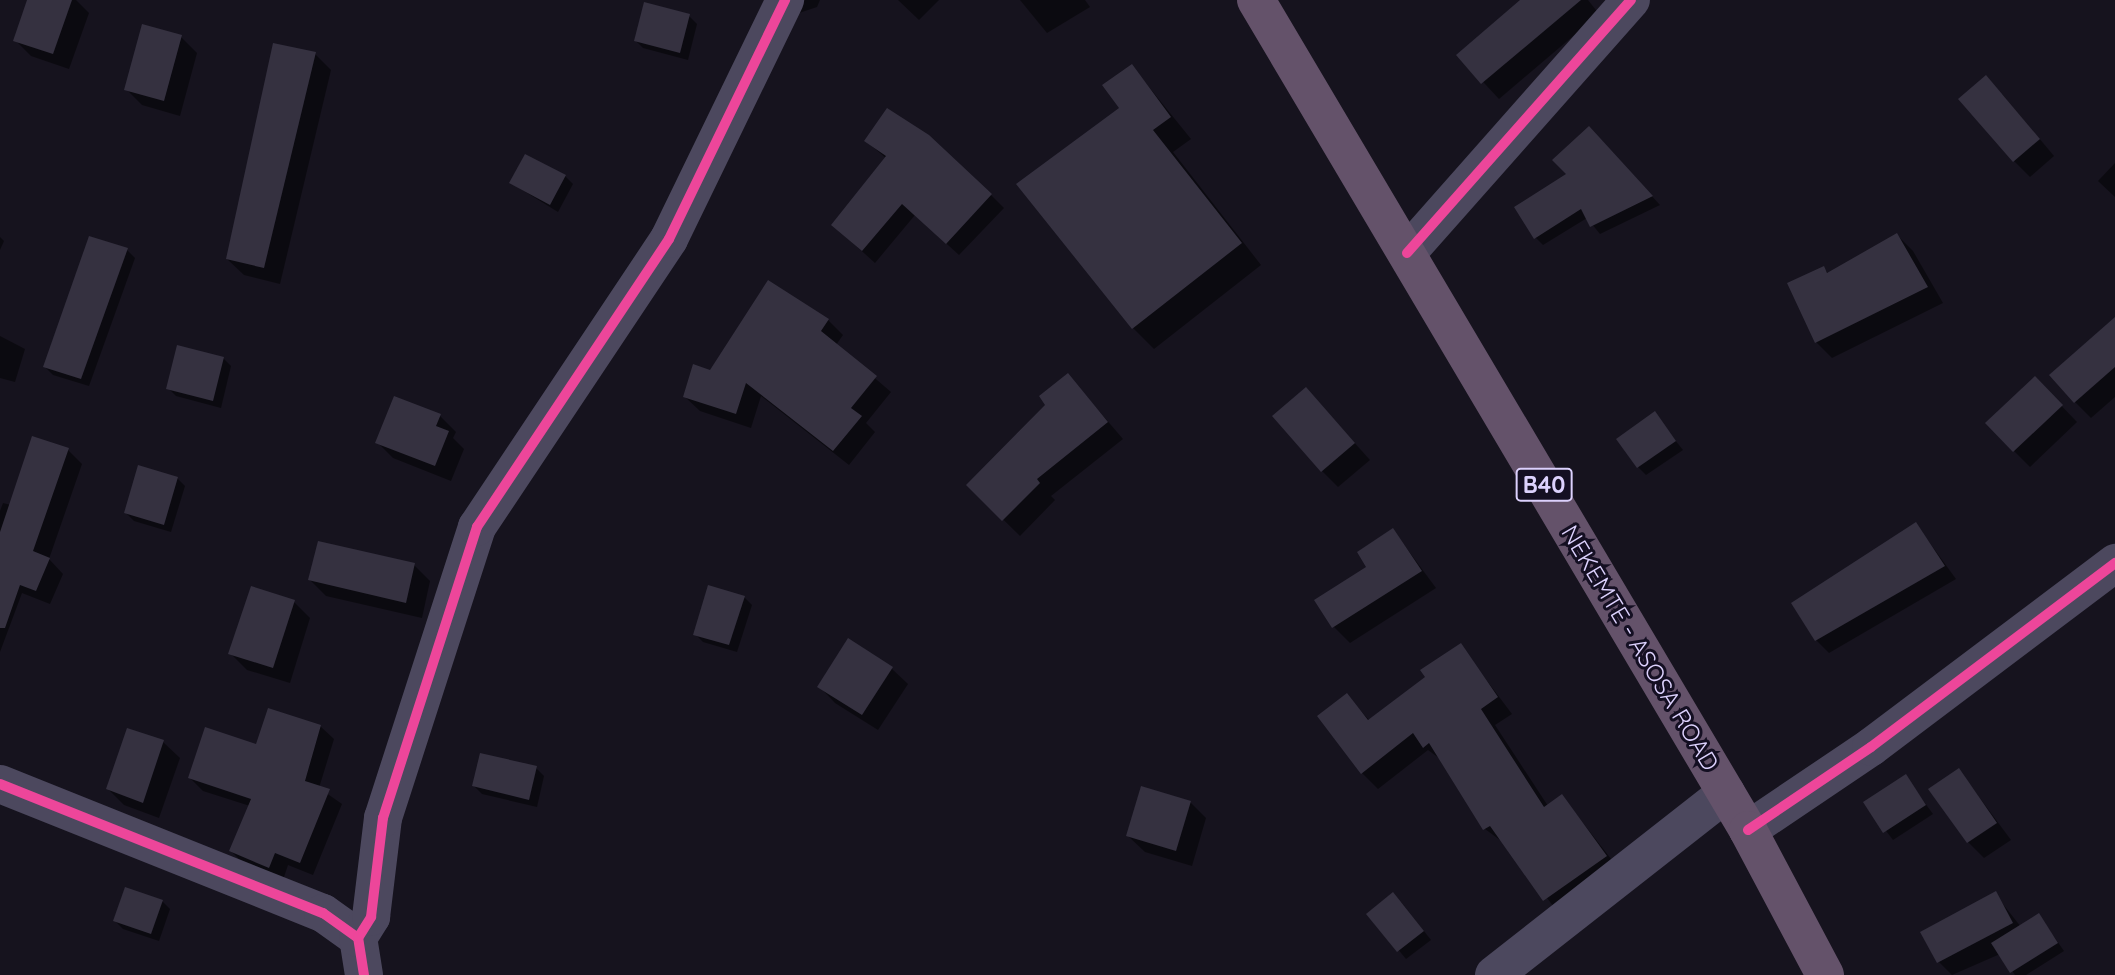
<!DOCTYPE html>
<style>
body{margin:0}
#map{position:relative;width:2115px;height:975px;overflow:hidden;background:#16131e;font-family:Quicksand,sans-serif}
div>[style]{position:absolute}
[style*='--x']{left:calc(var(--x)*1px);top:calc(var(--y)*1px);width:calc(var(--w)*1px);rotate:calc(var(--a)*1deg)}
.shadow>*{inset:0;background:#0007}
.building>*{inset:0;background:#353140}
.minor>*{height:38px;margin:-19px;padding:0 19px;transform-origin:19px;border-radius:19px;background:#4c485e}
.trunk>*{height:38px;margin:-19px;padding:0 19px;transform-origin:19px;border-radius:19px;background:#64526a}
.cycleway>*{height:10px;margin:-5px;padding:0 5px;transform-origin:5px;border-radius:5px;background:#ed469a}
span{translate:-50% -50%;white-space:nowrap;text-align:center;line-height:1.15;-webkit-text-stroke:6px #140f22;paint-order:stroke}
.shield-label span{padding:2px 5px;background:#140f22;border:2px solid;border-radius:5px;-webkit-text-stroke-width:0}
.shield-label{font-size:23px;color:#dcd1fd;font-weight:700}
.street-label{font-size:24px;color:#dcd1fd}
</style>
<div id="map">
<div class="shadow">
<div style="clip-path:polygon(29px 0,76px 0,89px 13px,69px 69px,31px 56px,15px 40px)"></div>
<div style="clip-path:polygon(775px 0,820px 0,817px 7px,799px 13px)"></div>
<div style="clip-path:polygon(898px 0,939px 0,919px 20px)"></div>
<div style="clip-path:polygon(1020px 0,1085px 0,1090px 7px,1047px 33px)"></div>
<div style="clip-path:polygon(1523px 0,1588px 0,1599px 14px,1499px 99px,1459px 56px)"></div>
<div style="clip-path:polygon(689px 16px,697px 24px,688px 60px,643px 48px,635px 40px)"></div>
<div style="clip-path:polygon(181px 37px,197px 53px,180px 116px,142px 105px,126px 89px)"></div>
<div style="clip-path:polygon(315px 54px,331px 70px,280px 284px,244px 275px,227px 259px)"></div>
<div style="clip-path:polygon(1132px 66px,1191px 139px,1173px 152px,1261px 265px,1154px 349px,1133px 328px,1121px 109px)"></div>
<div style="clip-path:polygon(2002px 94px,2054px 156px,2030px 177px,2014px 161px)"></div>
<div style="clip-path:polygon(1597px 136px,1660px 205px,1600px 234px,1587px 218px,1543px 245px,1535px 237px,1569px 174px)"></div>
<div style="clip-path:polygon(866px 141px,991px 195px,1004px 208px,959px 255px,915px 215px,875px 263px,833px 225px,887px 159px)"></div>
<div style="clip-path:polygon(2115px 163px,2115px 197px,2098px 181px)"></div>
<div style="clip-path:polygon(565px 176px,573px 184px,558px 212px,511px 183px)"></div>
<div style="clip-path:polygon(1897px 235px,1913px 251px,1943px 303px,1832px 358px,1816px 342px,1823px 268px,1829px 274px)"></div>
<div style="clip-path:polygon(0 237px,4px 241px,0 250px)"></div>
<div style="clip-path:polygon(127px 250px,135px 258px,89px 386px,53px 375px,45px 367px)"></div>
<div style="clip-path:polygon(828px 320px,843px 335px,836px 345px,891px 392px,866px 423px,875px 432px,849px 465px,761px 396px,751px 428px,700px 411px,685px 397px,710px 372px)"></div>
<div style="clip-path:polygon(2115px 331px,2115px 397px,2091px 418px,2075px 402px)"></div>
<div style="clip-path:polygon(0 336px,25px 349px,15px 382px,0 378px)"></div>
<div style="clip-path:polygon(223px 358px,231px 366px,221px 408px,176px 396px,168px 388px)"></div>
<div style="clip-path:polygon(1068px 375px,1123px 439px,1051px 496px,1055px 500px,1020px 536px,968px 485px,1048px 405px)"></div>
<div style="clip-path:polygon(1306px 389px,1370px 460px,1338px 487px,1322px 471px)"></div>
<div style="clip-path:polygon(2051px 395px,2077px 422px,2030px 467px,2014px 451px)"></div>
<div style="clip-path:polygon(1654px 414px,1683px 450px,1646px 475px,1638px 467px)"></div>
<div style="clip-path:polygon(440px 416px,456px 432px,453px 438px,464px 449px,451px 481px,393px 458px,377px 442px)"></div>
<div style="clip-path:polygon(68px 450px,82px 464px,49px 559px,63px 574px,50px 604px,22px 593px,0 652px,0 511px,3px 503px,11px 505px)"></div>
<div style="clip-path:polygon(177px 478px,185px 486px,171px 532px,134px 521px,126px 513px)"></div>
<div style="clip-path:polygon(1916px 524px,1956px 579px,1829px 653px,1816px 640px)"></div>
<div style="clip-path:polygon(1393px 530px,1436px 588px,1350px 643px,1334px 627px)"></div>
<div style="clip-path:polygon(414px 565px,430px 581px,422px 618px,326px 596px,310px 580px)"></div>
<div style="clip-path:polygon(744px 597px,752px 605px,737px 652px,703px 642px,695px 634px)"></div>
<div style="clip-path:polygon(294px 602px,310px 618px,290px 683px,247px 670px,230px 653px)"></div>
<div style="clip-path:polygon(1460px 645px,1512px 714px,1495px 725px,1548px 806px,1562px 796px,1622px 873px,1561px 916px,1504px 843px,1485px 829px,1443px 761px,1428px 750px,1378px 789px,1362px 773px,1347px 696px,1370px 721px,1427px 678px)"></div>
<div style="clip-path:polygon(891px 668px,908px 684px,878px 730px,835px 703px,819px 686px)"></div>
<div style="clip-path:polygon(320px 726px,334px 739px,319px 788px,342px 804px,313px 875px,288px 865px,283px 880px,244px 864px,231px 851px,250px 806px,203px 791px,190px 778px,257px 746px)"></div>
<div style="clip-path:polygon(163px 742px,180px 758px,159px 818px,124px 805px,108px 789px)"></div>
<div style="clip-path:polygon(536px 768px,544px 776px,537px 807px,482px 794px,474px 786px)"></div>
<div style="clip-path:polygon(1959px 770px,2011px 840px,1984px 858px,1968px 842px)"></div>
<div style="clip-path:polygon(1905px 776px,1933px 814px,1893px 840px,1865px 803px)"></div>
<div style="clip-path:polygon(1190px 802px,1206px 818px,1192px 866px,1145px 852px,1128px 836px)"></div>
<div style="clip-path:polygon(1995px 894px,2021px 927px,2039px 915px,2064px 951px,2026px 975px,2015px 975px,2000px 954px,1952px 975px,1939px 962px)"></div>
<div style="clip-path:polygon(162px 901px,170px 909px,159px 941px,123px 929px,115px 921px)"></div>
<div style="clip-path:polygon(1401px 902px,1431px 940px,1406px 959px,1369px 914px)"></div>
</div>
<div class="building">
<div style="clip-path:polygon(27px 0,72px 0,53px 54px,13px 41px)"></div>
<div style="clip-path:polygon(1520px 0,1581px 0,1481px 84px,1456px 55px)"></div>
<div style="clip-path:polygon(644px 2px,690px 14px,680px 53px,634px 41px)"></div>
<div style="clip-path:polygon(142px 24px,182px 35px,164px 101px,124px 90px)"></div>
<div style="clip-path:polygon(273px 43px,316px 52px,264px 268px,226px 259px)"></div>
<div style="clip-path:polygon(1132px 64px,1171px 117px,1153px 130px,1242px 243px,1132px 329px,1016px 184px,1119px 108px,1102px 85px)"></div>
<div style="clip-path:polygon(1986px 75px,2040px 139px,2013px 162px,1958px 99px)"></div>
<div style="clip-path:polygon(887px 108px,929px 135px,992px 194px,946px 244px,902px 204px,862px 251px,831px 225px,886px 156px,864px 141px)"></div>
<div style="clip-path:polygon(1589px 126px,1653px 196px,1590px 227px,1581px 209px,1534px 239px,1514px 207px,1566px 174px,1552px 160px)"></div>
<div style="clip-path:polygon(525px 154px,566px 175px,550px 205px,509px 183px)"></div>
<div style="clip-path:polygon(1897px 233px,1928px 287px,1815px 343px,1787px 283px,1824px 266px,1827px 273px)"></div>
<div style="clip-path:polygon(89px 236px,128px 248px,81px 379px,43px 367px)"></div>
<div style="clip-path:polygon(768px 280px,829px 319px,821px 331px,877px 376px,851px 408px,862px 416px,833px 451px,746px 383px,736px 414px,683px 397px,693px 364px,710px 370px)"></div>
<div style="clip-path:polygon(2115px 317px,2115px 367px,2074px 403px,2049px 375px)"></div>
<div style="clip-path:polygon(177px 345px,224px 357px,213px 401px,166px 389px)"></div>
<div style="clip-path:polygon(1068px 373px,1108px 422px,1037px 479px,1040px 483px,1002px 521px,966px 485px,1045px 405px,1039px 396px)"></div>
<div style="clip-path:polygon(2035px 376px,2063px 405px,2013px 452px,1985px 423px)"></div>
<div style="clip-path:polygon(1306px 387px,1355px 443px,1321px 472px,1272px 416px)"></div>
<div style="clip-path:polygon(394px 396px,441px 414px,436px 426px,449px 431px,435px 466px,375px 443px)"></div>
<div style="clip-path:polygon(1655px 411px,1676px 441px,1637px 468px,1616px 439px)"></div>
<div style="clip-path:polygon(32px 436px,69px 448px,33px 551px,50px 558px,36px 591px,20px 585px,5px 628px,0 628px,0 532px)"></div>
<div style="clip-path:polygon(138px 465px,178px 477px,164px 525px,124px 513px)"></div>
<div style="clip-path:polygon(1916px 522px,1945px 566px,1815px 641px,1791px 603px)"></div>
<div style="clip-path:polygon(1393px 528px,1422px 571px,1332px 628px,1314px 600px,1366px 567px,1357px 552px)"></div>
<div style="clip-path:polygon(318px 541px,415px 563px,406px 603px,308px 580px)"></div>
<div style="clip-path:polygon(708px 585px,745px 596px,729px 645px,693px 635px)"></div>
<div style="clip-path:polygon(251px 586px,295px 600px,273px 668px,228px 654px)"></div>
<div style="clip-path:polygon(848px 638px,893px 667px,862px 715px,817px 687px)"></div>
<div style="clip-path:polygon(1461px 643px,1498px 697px,1481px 709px,1544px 807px,1562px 794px,1607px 856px,1543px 901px,1490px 826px,1483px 830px,1429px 743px,1423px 748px,1413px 733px,1361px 774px,1317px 716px,1347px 693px,1368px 720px,1425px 677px,1420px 670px)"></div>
<div style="clip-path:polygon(268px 708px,321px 725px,305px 781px,330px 789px,300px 863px,275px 853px,269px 868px,229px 851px,251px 799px,188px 778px,205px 727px,256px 744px)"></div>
<div style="clip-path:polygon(127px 728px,164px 740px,143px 803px,106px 789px)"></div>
<div style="clip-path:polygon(480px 753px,537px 766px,529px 800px,472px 786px)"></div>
<div style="clip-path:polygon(1959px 768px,1997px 823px,1967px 843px,1928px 789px)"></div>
<div style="clip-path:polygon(1906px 774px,1926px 805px,1883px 833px,1863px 802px)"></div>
<div style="clip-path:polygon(1141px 786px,1191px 801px,1176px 851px,1126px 836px)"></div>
<div style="clip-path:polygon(125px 887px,163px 900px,151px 934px,113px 921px)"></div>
<div style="clip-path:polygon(1996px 891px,2013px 923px,1937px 963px,1920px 932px)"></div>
<div style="clip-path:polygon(1393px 892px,1424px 931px,1397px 952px,1366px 914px)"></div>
<div style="clip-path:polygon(2039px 913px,2058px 943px,2010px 973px,1991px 943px)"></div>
</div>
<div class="minor">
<div style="--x:1407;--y:253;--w:338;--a:-48.5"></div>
<div style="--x:0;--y:784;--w:348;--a:21.8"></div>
<div style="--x:323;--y:913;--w:43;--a:35.5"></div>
<div style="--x:1748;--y:830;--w:148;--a:-34"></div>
<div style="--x:1871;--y:747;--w:306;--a:-37"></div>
<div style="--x:364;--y:975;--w:37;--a:-99"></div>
<div style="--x:358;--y:938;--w:25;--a:-58"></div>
<div style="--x:371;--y:917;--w:100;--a:-83.1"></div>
<div style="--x:383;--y:818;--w:306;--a:-72.1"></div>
<div style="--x:477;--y:527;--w:346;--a:-56.3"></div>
<div style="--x:669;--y:239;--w:266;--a:-64.1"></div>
<div style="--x:1494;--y:975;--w:295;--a:-38.1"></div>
</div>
<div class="trunk">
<div style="--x:1256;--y:0;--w:965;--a:59.34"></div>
<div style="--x:1748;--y:830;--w:164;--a:62"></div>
</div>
<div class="cycleway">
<div style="--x:1407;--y:253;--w:338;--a:-48.5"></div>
<div style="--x:0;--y:784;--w:348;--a:21.8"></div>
<div style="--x:323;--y:913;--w:43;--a:35.5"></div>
<div style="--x:1748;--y:830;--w:148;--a:-34"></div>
<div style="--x:1871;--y:747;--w:306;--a:-37"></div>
<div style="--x:364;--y:975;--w:37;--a:-99"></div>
<div style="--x:358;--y:938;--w:25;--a:-58"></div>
<div style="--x:371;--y:917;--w:100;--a:-83.1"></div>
<div style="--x:383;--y:818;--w:306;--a:-72.1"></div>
<div style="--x:477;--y:527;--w:346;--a:-56.3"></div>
<div style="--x:669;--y:239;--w:266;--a:-64.1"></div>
</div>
<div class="shield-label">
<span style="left:1544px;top:485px">B40</span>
</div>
<div class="street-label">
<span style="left:1640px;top:648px;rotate:59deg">NEKEMTE - ASOSA ROAD</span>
</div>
</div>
